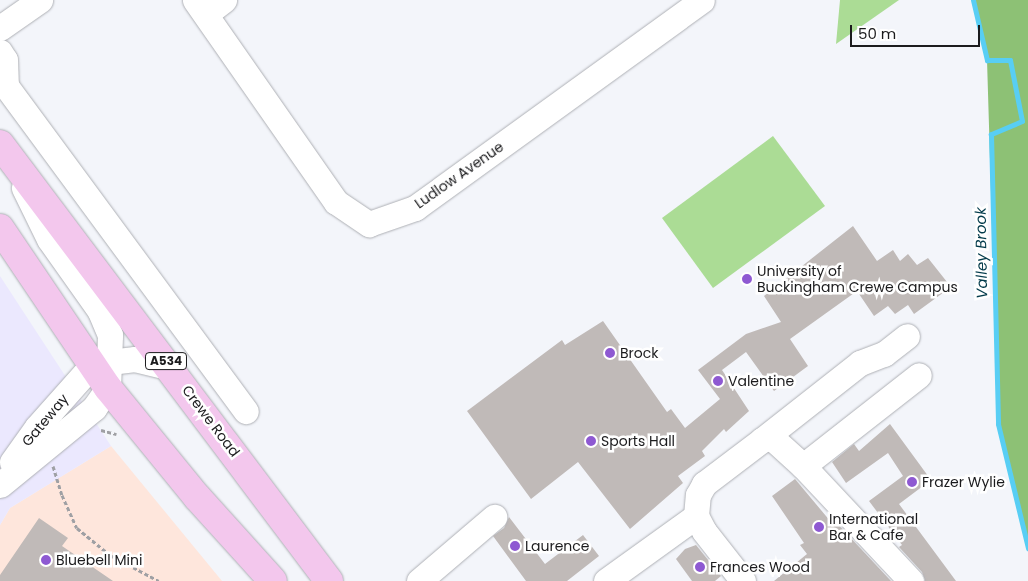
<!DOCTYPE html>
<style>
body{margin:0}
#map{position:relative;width:1028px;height:581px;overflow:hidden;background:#f3f5fa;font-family:Poppins,sans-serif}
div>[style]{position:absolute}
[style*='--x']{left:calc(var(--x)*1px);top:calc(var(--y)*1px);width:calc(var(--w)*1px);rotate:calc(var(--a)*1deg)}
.commercial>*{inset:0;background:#fee6dc}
.industrial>*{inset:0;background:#ebe8fe}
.green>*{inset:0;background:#abdc95}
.forest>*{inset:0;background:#8dc175}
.stream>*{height:5px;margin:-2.5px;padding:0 2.5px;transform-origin:2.5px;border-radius:2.5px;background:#58cef4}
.building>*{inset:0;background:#c0bab8}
.path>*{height:3px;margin-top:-1.5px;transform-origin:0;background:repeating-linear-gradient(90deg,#9fa0a4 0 4px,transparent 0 6.5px)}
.roads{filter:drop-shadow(0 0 1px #aeb0b5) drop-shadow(0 0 1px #aeb0b5)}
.minor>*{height:25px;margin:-12.5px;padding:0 12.5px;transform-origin:12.5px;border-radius:12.5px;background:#fff}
.major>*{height:28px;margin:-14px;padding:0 14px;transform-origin:14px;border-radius:14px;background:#f3c7ed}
.dots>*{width:14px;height:14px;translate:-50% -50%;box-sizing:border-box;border:2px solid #fff;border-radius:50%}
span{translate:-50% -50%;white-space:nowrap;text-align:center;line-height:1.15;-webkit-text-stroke:5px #fff;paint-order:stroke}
.shield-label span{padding:1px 4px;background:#fff;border:1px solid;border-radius:4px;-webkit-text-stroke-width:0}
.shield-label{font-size:12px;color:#1b1b1d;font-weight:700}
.street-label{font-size:14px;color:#1b1b1d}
.poi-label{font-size:14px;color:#1b1b1d}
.left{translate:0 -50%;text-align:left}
.water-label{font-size:15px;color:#033b4b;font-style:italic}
.scale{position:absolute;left:850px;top:25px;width:130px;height:22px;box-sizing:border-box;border:2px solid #1b1b1d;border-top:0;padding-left:6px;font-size:15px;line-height:18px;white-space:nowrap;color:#1b1b1d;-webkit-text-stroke:4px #fff;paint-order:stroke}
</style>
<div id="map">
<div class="commercial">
<div style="clip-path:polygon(111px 446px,222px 581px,0 581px,0 525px,10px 508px)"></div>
</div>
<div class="industrial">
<div style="clip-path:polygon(0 276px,111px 446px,10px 508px,0 525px)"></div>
</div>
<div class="green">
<div style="clip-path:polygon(840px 0,899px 0,836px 44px)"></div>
<div style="clip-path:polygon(773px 136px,825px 206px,713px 288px,662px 218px)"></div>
</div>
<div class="forest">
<div style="clip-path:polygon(973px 0,1028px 0,1028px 548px,998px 424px,987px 60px)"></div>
</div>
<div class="stream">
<div style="--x:973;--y:0;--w:62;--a:76.9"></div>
<div style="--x:987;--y:60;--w:23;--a:0"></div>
<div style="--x:1010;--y:60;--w:62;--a:78.9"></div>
<div style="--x:1022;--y:121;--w:34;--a:157"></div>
<div style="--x:991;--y:134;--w:290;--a:88.6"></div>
<div style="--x:998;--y:424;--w:128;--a:76.4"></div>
</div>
<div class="building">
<div style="clip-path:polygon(853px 226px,877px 261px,893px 250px,900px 261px,908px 254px,917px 265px,928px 258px,951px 287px,914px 314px,908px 305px,895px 314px,888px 306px,874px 316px,857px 291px,790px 339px,808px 366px,774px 391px,746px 352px,722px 370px,749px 411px,726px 432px,724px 429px,702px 451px,705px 456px,678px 476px,683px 483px,630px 529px,578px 462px,531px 499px,467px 411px,562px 340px,565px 345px,603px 321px,667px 412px,671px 409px,685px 428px,720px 399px,698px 370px,746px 334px,781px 322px,764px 296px)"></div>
<div style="clip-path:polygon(890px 424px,931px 480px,899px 504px,956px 581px,925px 581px,922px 572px,899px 547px,902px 545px,869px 501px,903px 476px,888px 453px,846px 483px,832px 462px,854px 444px,859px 451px)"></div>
<div style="clip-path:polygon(795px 479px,831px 522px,834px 520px,891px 581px,774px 581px,807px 554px,800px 545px,804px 543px,772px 496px)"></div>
<div style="clip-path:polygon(509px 517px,545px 564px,583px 535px,599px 556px,567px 581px,526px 581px,493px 536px,504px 528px)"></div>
<div style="clip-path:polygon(39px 518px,68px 538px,62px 546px,113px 581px,0 581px,0 575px)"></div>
<div style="clip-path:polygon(696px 545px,721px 576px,715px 581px,692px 581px,676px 559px,685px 549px)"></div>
</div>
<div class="path">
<div style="--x:101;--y:430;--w:16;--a:15"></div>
<div style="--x:53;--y:466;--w:30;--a:73"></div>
<div style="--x:62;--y:495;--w:36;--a:66"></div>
<div style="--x:77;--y:528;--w:43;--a:39.3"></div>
<div style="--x:110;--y:555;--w:55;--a:28"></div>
</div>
<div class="roads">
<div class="minor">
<div style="--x:195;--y:0;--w:246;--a:55.1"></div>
<div style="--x:336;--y:202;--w:40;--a:34"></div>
<div style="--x:369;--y:224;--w:49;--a:-19.2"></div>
<div style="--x:415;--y:208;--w:354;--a:-35.9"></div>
<div style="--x:206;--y:14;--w:23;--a:-38"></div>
<div style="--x:0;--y:28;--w:49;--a:-35"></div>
<div style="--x:0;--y:52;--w:9;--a:58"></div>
<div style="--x:5;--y:60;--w:26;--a:88"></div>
<div style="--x:6;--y:86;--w:404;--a:53.6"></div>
<div style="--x:762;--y:440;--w:125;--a:-38.2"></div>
<div style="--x:860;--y:363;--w:26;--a:-21"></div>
<div style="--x:884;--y:354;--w:29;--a:-38"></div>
<div style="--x:12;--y:462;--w:43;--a:-54.5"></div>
<div style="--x:37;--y:427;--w:84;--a:-48.4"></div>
<div style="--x:93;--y:364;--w:42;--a:-6.8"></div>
<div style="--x:135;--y:359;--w:37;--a:14"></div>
<div style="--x:803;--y:466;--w:147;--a:-38.1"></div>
<div style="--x:0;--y:485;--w:122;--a:-39.3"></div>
<div style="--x:94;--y:408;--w:24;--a:-55"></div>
<div style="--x:108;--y:388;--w:53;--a:-87.8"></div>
<div style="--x:110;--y:335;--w:26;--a:-113"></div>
<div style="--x:100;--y:311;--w:88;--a:-125.3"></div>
<div style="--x:49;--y:239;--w:57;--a:-116.1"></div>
<div style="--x:419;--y:581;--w:99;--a:-40.5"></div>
<div style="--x:606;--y:581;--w:111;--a:-35.8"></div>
<div style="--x:743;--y:581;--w:63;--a:-128"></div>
<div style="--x:704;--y:531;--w:17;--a:-118"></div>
<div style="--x:696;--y:516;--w:21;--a:-85"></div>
<div style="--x:698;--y:495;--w:13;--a:-61"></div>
<div style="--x:704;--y:484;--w:73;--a:-37.2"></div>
<div style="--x:762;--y:440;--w:9;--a:-18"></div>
<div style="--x:771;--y:437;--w:43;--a:42.2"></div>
<div style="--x:803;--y:466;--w:158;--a:46.8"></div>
</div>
<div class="major">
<div style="--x:0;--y:144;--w:547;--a:53.03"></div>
<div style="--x:0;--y:228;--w:193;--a:56"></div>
<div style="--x:108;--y:388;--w:141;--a:50.8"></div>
<div style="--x:197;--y:497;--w:113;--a:47.9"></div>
</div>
</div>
<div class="dots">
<div style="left:747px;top:279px;background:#8e59d2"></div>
<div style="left:610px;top:353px;background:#8e59d2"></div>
<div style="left:718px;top:381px;background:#8e59d2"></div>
<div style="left:591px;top:441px;background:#8e59d2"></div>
<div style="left:912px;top:482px;background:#8e59d2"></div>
<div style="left:819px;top:527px;background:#8e59d2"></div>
<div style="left:515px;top:546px;background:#8e59d2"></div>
<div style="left:46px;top:560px;background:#8e59d2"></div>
<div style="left:700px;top:567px;background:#8e59d2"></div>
</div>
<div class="shield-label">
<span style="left:166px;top:361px">A534</span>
</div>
<div class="street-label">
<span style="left:459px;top:175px;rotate:-35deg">Ludlow Avenue</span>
<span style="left:45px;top:420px;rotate:-50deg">Gateway</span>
<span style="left:211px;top:421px;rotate:53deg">Crewe Road</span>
</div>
<div class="poi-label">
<span class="left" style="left:757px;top:279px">University of<br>Buckingham Crewe Campus</span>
<span class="left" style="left:620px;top:353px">Brock</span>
<span class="left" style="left:728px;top:381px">Valentine</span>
<span class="left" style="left:601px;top:441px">Sports Hall</span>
<span class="left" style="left:922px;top:482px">Frazer Wylie</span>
<span class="left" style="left:829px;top:527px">International<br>Bar &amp; Cafe</span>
<span class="left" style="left:525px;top:546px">Laurence</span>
<span class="left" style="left:56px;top:560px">Bluebell Mini</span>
<span class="left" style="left:710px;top:567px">Frances Wood</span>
</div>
<div class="water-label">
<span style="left:981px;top:253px;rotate:-91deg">Valley Brook</span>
</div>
<div class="scale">50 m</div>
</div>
